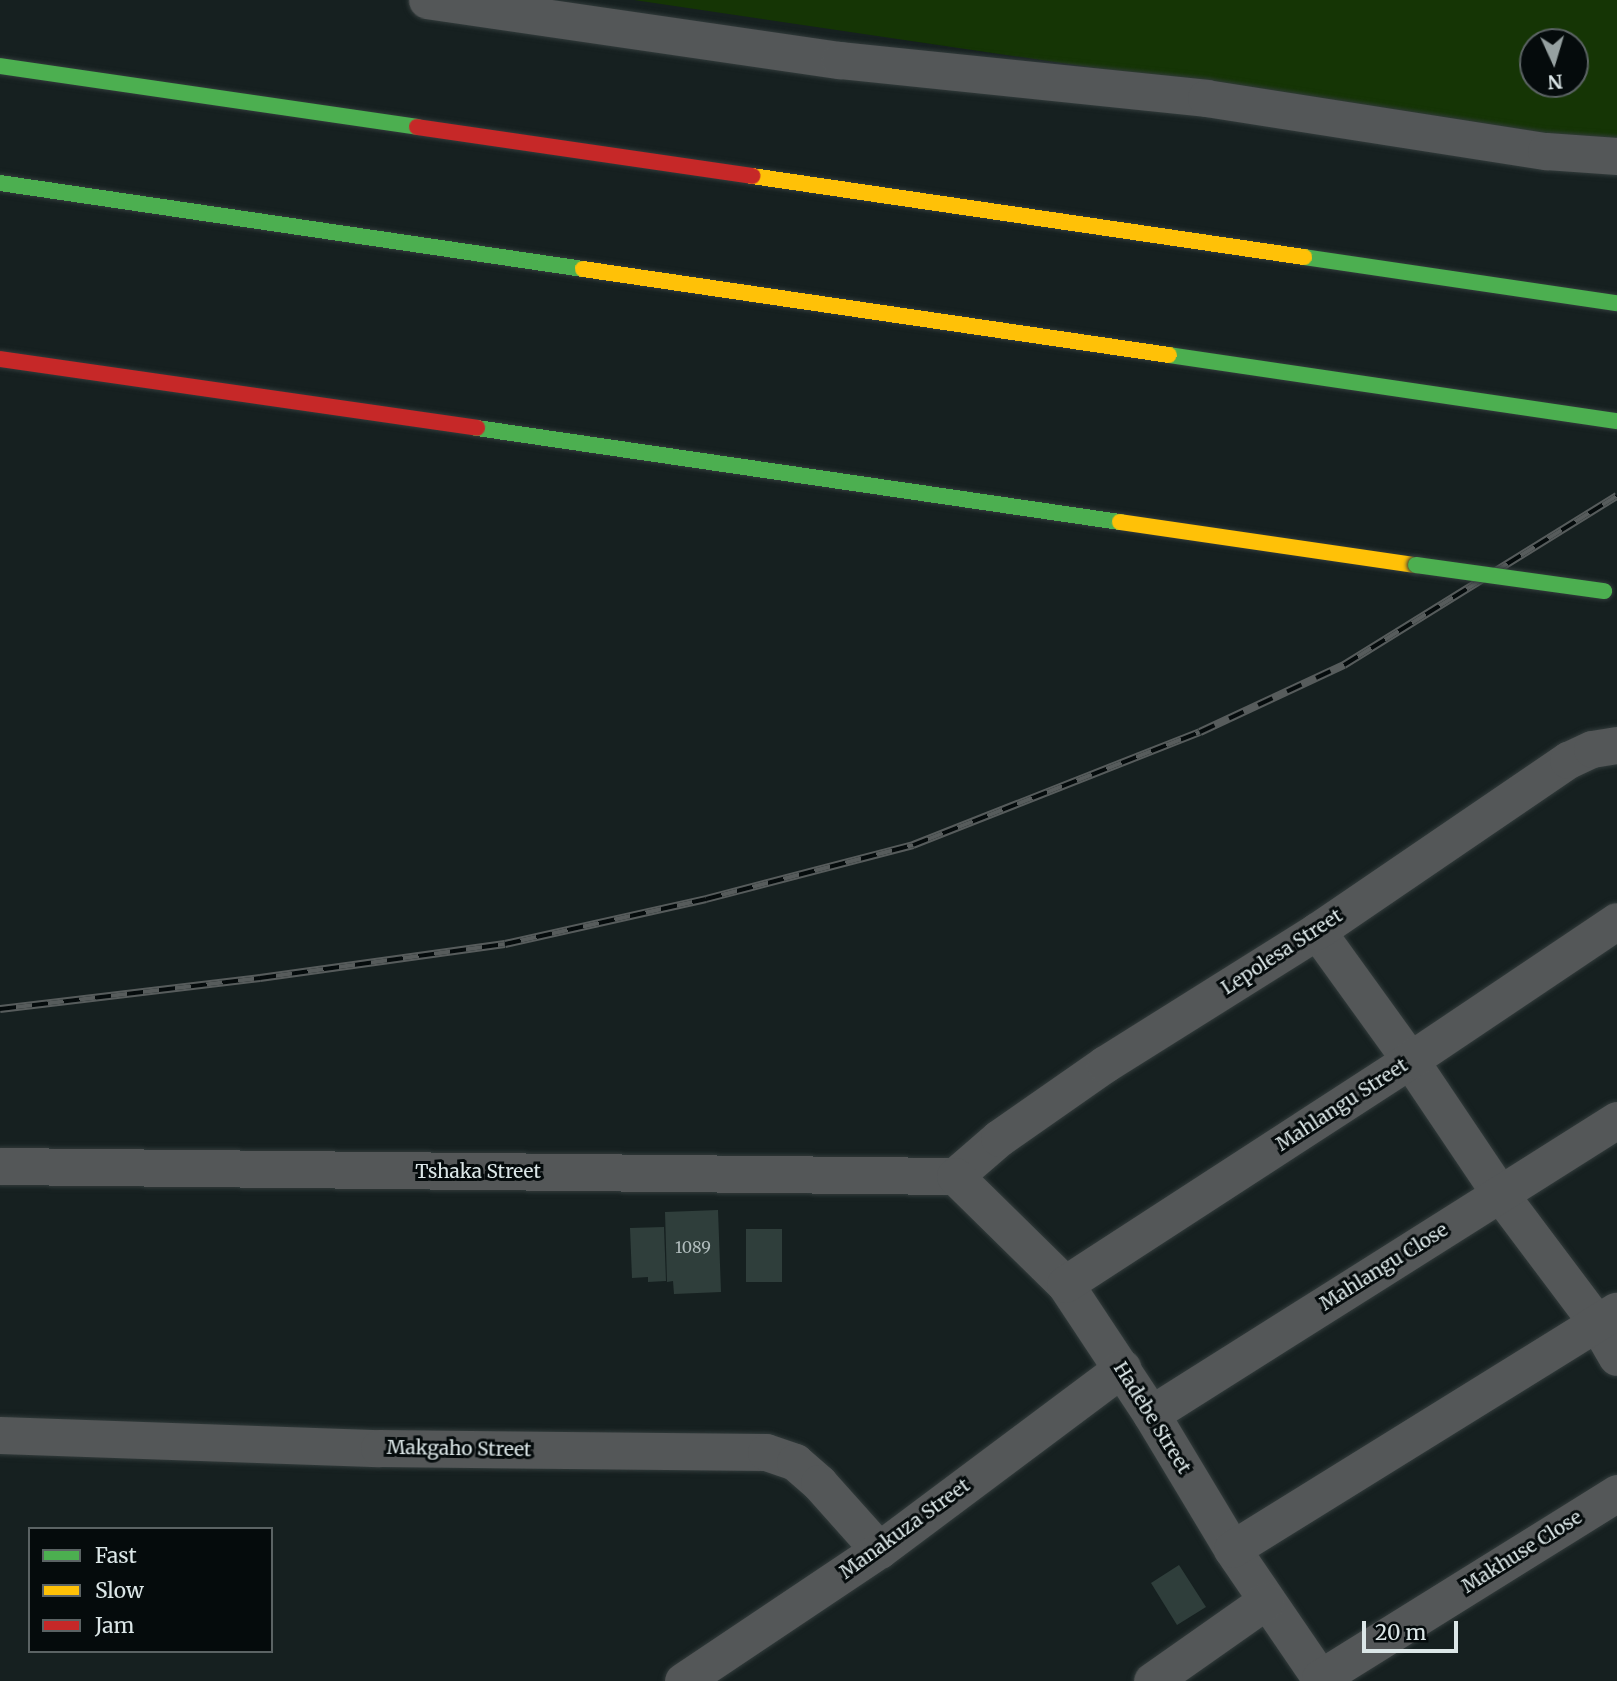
<!DOCTYPE html>
<style>
body{margin:0}
#map{position:relative;width:1617px;height:1681px;overflow:hidden;background:#162020;font-family:Merriweather,serif}
div>[style]{position:absolute}
[style*='--x']{left:calc(var(--x)*1px);top:calc(var(--y)*1px);width:calc(var(--w)*1px);rotate:calc(var(--a)*1deg)}
.green>*{inset:0;background:#153505}
.building>*{inset:0;background:#2f3e3b}
.roads{filter:drop-shadow(0 0 2px #323b3b) drop-shadow(0 0 2px #323b3b)}
.street>*{height:37px;margin:-18.5px;padding:0 18.5px;transform-origin:18.5px;border-radius:18.5px;background:#545758}
.fast>*{height:16px;margin:-8px;padding:0 8px;transform-origin:8px;border-radius:8px;background:#4caf50}
.slow>*{height:16px;margin:-8px;padding:0 8px;transform-origin:8px;border-radius:8px;background:#ffc107}
.jam>*{height:16px;margin:-8px;padding:0 8px;transform-origin:8px;border-radius:8px;background:#c62828}
.rail>*{height:8px;margin-top:-4px;transform-origin:0;background:repeating-linear-gradient(90deg,#050b0c 0 16px,#575c5c 0 32px);box-sizing:border-box;border-block:2px solid #575c5c}
.bridges{filter:drop-shadow(0 0 2px #323b3b) drop-shadow(0 0 2px #323b3b)}
.fast-bridge>*{height:16px;margin:-8px;padding:0 8px;transform-origin:8px;border-radius:8px;background:#4caf50}
span{translate:-50% -50%;white-space:nowrap;text-align:center;line-height:1.15;-webkit-text-stroke:6px #050b0c;paint-order:stroke}
.number-label{font-size:16px;color:#b0bcbc}
.number-label span{-webkit-text-stroke-width:0}
.street-label{font-size:19px;color:#dbe6e7}
.legend{position:absolute;left:28px;top:1527px;width:245px;height:126px;box-sizing:border-box;background:#050b0c;border:2px solid #5b6364;margin:0;padding:9px 12px;list-style:none;font-size:21px;color:#dbe6e7}
.legend li{display:flex;align-items:center;gap:14px;height:35px}
.legend b{width:35px;border:2px solid #5b6364}
.north{position:absolute;left:1519px;top:28px;width:70px;height:70px;box-sizing:border-box;background:#050b0c;border:2px solid #5b6364;border-radius:50%;rotate:176deg;font-size:19px;font-weight:700;line-height:28px;text-align:center;color:#dbe6e7}
.north::after{content:'';display:block;margin:auto;width:24px;height:32px;background:#96a1a1;clip-path:polygon(50% 0,100% 100%,50% 72%,0 100%)}
.scale{position:absolute;left:1362px;top:1621px;width:96px;height:32px;box-sizing:border-box;border:4px solid #dbe6e7;border-top:0;padding-left:9px;font-size:21px;line-height:24px;white-space:nowrap;color:#dbe6e7;-webkit-text-stroke:5px #050b0c;paint-order:stroke}
</style>
<div id="map">
<div class="green">
<div style="clip-path:polygon(evenodd,634px 0,1617px 0,1617px 145px,634px 0,1533px 42px,1575px 42px,1575px 84px,1533px 84px,1533px 42px)"></div>
</div>
<div class="building">
<div style="clip-path:polygon(718px 1210px,721px 1292px,674px 1294px,673px 1281px,667px 1282px,665px 1212px)"></div>
<div style="clip-path:polygon(664px 1227px,666px 1281px,648px 1282px,648px 1277px,632px 1278px,630px 1228px)"></div>
<div style="clip-path:polygon(746px 1229px,782px 1229px,782px 1282px,746px 1282px)"></div>
<div style="clip-path:polygon(1179px 1565px,1206px 1607px,1177px 1625px,1151px 1583px)"></div>
</div>
<div class="roads">
<div class="street">
<div style="--x:427;--y:0;--w:417;--a:8.3"></div>
<div style="--x:840;--y:60;--w:368;--a:5.9"></div>
<div style="--x:1206;--y:98;--w:344;--a:8.9"></div>
<div style="--x:1546;--y:151;--w:71;--a:4"></div>
<div style="--x:1317;--y:931;--w:159;--a:54.2"></div>
<div style="--x:1410;--y:1060;--w:161;--a:56.1"></div>
<div style="--x:1500;--y:1194;--w:161;--a:53.1"></div>
<div style="--x:1597;--y:1323;--w:39;--a:60"></div>
<div style="--x:0;--y:1166;--w:955;--a:0.6"></div>
<div style="--x:955;--y:1176;--w:58;--a:-40.8"></div>
<div style="--x:999;--y:1138;--w:129;--a:-34.9"></div>
<div style="--x:1105;--y:1064;--w:250;--a:-32.1"></div>
<div style="--x:1317;--y:931;--w:304;--a:-34.3"></div>
<div style="--x:1568;--y:760;--w:26;--a:-25"></div>
<div style="--x:1592;--y:749;--w:25;--a:-9"></div>
<div style="--x:955;--y:1176;--w:154;--a:44.5"></div>
<div style="--x:1065;--y:1284;--w:156;--a:56.5"></div>
<div style="--x:1151;--y:1414;--w:157;--a:59"></div>
<div style="--x:1232;--y:1549;--w:160;--a:55.7"></div>
<div style="--x:1065;--y:1284;--w:411;--a:-33"></div>
<div style="--x:1410;--y:1060;--w:249;--a:-33.9"></div>
<div style="--x:1151;--y:1414;--w:551;--a:-32.25"></div>
<div style="--x:0;--y:1435;--w:379;--a:2"></div>
<div style="--x:379;--y:1448;--w:387;--a:0.6"></div>
<div style="--x:766;--y:1452;--w:31;--a:19"></div>
<div style="--x:795;--y:1462;--w:32;--a:41"></div>
<div style="--x:819;--y:1483;--w:90;--a:48.2"></div>
<div style="--x:1232;--y:1549;--w:452;--a:-31.8"></div>
<div style="--x:1320;--y:1678;--w:350;--a:-31.9"></div>
<div style="--x:683;--y:1681;--w:236;--a:-33.8"></div>
<div style="--x:879;--y:1550;--w:304;--a:-36.8"></div>
<div style="--x:1152;--y:1681;--w:139;--a:-35.1"></div>
</div>
<div class="fast">
<div style="--x:0;--y:66;--w:421;--a:8.3"></div>
<div style="--x:0;--y:183;--w:589;--a:8.39"></div>
<div style="--x:1304;--y:257;--w:316;--a:8.4"></div>
<div style="--x:1169;--y:355;--w:453;--a:8.4"></div>
<div style="--x:477;--y:428;--w:650;--a:8.32"></div>
</div>
<div class="slow">
<div style="--x:752;--y:176;--w:558;--a:8.35"></div>
<div style="--x:583;--y:269;--w:592;--a:8.35"></div>
<div style="--x:1120;--y:522;--w:299;--a:8.3"></div>
</div>
<div class="jam">
<div style="--x:417;--y:127;--w:339;--a:8.3"></div>
<div style="--x:0;--y:359;--w:482;--a:8.2"></div>
</div>
</div>
<div class="rail">
<div style="--x:0;--y:1009;--w:262;--a:-6.8"></div>
<div style="--x:260;--y:978;--w:247;--a:-7.9"></div>
<div style="--x:505;--y:944;--w:206;--a:-12.6"></div>
<div style="--x:706;--y:899;--w:214;--a:-14.6"></div>
<div style="--x:913;--y:845;--w:308;--a:-21.5"></div>
<div style="--x:1200;--y:732;--w:159;--a:-25"></div>
<div style="--x:1344;--y:665;--w:321;--a:-31.8"></div>
</div>
<div class="bridges">
<div class="fast-bridge">
<div style="--x:1416;--y:565;--w:190;--a:7.9"></div>
</div>
</div>
<div class="number-label">
<span style="left:693px;top:1247px">1089</span>
</div>
<div class="street-label">
<span style="left:1282px;top:952px;rotate:-33deg">Lepolesa Street</span>
<span style="left:1342px;top:1105px;rotate:-33deg">Mahlangu Street</span>
<span style="left:478px;top:1172px">Tshaka Street</span>
<span style="left:1384px;top:1267px;rotate:-32deg">Mahlangu Close</span>
<span style="left:1152px;top:1418px;rotate:58deg">Hadebe Street</span>
<span style="left:459px;top:1449px;rotate:1deg">Makgaho Street</span>
<span style="left:905px;top:1529px;rotate:-36deg">Manakuza Street</span>
<span style="left:1522px;top:1552px;rotate:-32deg">Makhuse Close</span>
</div>
<ul class="legend">
<li><b style="height:9px;background:#4caf50"></b>Fast</li>
<li><b style="height:9px;background:#ffc107"></b>Slow</li>
<li><b style="height:9px;background:#c62828"></b>Jam</li>
</ul>
<div class="north">N</div>
<div class="scale">20 m</div>
</div>
